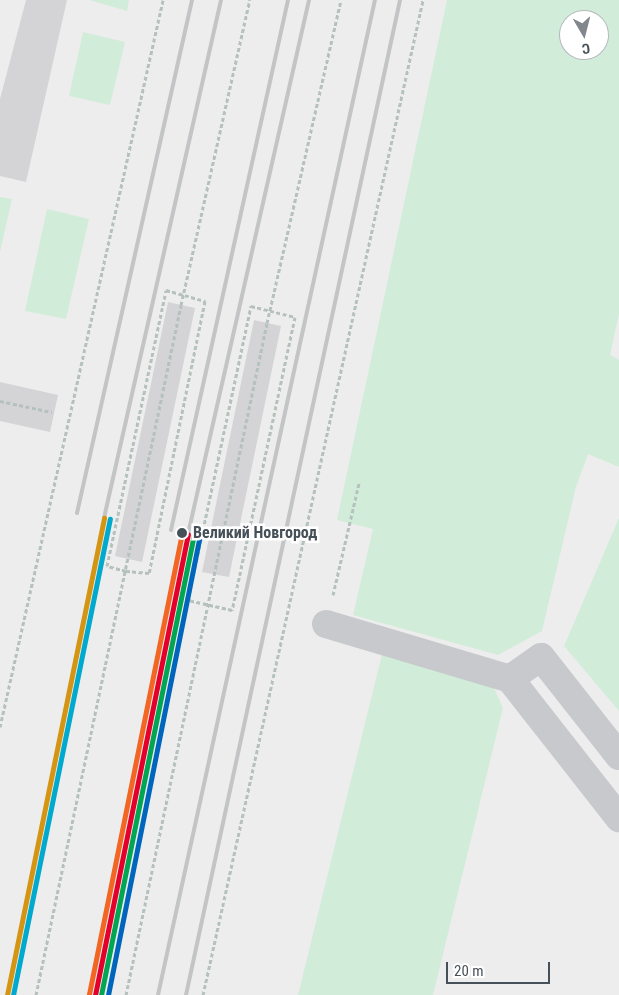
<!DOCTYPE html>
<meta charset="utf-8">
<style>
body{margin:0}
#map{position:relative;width:619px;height:995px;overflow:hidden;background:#eeeded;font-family:"Roboto Condensed",sans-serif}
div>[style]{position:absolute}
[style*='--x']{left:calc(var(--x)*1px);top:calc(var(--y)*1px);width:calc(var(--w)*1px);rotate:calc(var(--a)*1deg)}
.green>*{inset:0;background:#d2ecda}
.building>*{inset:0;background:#d4d4d6}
.path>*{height:3px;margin-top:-1.5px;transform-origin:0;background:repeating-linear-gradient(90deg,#b5c1bd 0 4px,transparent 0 6.5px)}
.street>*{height:28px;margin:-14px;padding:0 14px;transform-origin:14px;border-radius:14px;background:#c7c9cc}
.rail>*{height:4px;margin:-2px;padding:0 2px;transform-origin:2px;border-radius:2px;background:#c2c4c6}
.rail-1>*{height:5px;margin:-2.5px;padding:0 2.5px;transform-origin:2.5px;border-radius:2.5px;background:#d49512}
.rail-2>*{height:5px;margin:-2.5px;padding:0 2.5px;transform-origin:2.5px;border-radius:2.5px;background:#00a9ce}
.rail-3>*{height:5px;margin:-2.5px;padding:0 2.5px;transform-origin:2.5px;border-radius:2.5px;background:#e4002b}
.rail-4>*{height:5px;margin:-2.5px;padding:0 2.5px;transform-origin:2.5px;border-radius:2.5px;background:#00a651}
.rail-5>*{height:5px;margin:-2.5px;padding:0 2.5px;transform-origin:2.5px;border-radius:2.5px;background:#f26522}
.rail-6>*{height:5px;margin:-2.5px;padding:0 2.5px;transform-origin:2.5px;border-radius:2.5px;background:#0065bd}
.dots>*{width:14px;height:14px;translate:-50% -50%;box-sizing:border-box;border:2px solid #fff;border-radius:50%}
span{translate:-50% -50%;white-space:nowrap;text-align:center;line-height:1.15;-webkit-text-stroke:5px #fff;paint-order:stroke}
.stop-label{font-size:16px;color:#465058;font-weight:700}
.left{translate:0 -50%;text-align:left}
.north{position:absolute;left:559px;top:10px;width:50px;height:50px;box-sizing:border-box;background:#fff;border:1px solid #b5b9bc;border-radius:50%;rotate:172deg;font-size:14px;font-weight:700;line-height:20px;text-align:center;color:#465058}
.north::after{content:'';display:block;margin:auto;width:18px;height:22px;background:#81878c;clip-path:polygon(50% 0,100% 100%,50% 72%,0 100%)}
.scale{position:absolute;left:446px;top:962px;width:104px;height:22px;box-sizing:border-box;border:2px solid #465058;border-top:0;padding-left:6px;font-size:15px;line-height:18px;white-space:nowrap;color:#465058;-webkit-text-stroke:4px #fff;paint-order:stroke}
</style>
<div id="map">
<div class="green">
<div style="clip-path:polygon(89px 0,129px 0,127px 11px)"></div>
<div style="clip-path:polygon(evenodd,447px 0,619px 0,619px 314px,610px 355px,619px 360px,619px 467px,588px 454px,576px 487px,542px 631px,498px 655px,353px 615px,373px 529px,337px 520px,447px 0,569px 20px,599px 20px,599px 50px,569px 50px,569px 20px)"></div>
<div style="clip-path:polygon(83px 32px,125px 42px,110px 105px,69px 96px)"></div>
<div style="clip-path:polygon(0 197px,12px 199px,0 252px)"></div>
<div style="clip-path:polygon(47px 209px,89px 219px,66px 319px,25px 311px)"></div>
<div style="clip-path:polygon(619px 518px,619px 711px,564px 646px)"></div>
<div style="clip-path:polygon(384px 646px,487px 672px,503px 708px,433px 995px,298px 995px)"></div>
</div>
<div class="building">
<div style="clip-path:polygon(26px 0,67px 0,26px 182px,0 176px,0 99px)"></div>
<div style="clip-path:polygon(168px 302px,195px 308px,142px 562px,115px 556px)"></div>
<div style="clip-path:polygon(254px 320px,281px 326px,229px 577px,202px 572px)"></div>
<div style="clip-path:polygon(0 382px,58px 395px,50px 432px,0 421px)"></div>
</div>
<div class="path">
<div style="--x:166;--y:290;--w:41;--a:15.8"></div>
<div style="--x:205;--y:301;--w:278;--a:101.6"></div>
<div style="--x:149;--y:573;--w:23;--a:-175"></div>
<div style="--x:126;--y:571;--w:20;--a:-165"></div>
<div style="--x:107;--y:566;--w:282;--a:-77.9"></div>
<div style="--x:251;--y:306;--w:45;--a:14"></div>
<div style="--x:295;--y:317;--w:300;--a:102.1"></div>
<div style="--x:232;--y:610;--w:45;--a:-167.2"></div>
<div style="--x:188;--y:600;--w:301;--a:-77.9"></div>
<div style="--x:0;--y:401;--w:53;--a:11.9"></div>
<div style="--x:333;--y:595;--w:115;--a:-76.9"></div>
<div style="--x:0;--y:727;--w:745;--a:-77.36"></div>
<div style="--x:36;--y:995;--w:705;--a:-78.13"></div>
<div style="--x:181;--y:305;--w:313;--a:-77.3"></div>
<div style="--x:126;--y:995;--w:687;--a:-78.15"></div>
<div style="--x:267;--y:323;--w:331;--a:-77.1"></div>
<div style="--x:203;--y:995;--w:1019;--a:-77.53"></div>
</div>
<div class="street">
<div style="--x:326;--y:624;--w:192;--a:16.6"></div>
<div style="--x:619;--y:756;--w:126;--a:-128.2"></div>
<div style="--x:541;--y:657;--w:38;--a:145"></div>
<div style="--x:510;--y:679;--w:177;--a:51.9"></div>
</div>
<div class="rail">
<div style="--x:77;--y:513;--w:526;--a:-77.36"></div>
<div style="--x:104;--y:518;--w:531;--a:-77.27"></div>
<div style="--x:171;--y:530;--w:543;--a:-77.55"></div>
<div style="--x:188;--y:534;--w:548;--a:-77.23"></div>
<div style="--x:158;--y:995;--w:1018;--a:-77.7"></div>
<div style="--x:186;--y:995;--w:1018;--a:-77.86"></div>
</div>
<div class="rail-1">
<div style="--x:7;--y:995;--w:487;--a:-78.5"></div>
</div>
<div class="rail-2">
<div style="--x:13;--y:995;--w:486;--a:-78.5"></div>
</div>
<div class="rail-3">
<div style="--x:95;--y:995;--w:470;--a:-78.6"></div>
</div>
<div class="rail-4">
<div style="--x:101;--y:995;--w:469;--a:-78.6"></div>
</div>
<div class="rail-5">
<div style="--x:89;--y:994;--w:470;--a:-78.6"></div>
</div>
<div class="rail-6">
<div style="--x:108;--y:995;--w:468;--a:-78.7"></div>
</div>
<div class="dots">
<div style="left:182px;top:533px;background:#465058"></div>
</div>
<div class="stop-label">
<span class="left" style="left:193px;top:533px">Великий Новгород</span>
</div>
<div class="north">С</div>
<div class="scale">20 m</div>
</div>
